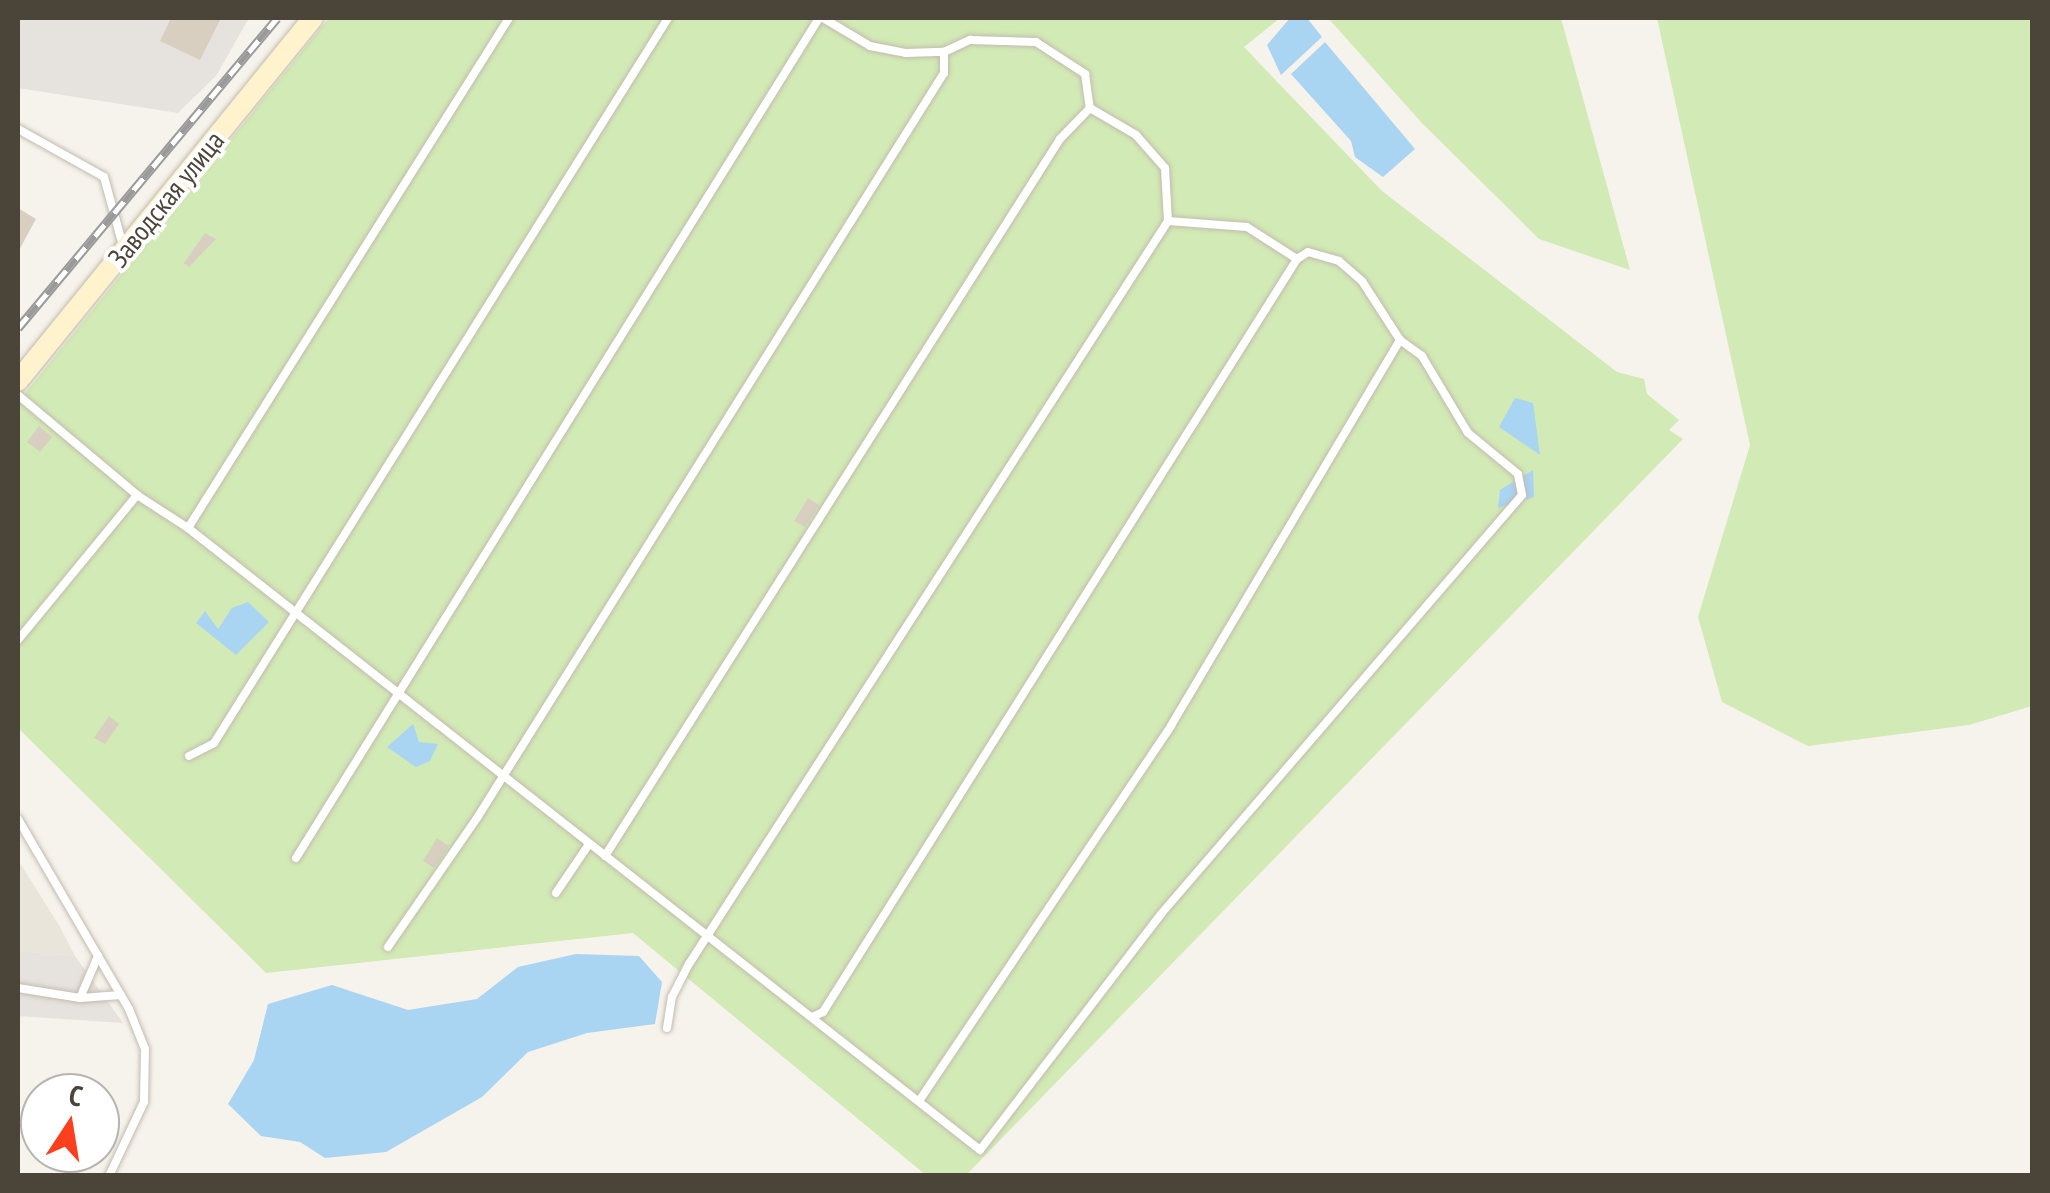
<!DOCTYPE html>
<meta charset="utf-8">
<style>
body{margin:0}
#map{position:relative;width:2050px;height:1193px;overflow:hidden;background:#f6f3ec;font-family:"PT Sans Narrow",sans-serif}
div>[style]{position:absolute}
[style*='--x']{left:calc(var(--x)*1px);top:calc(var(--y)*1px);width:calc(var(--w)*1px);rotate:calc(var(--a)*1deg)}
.residential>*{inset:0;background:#eae5da}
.industrial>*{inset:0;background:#e6e2dd}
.green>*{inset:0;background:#d2eab5}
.water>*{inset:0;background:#a9d4f2}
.building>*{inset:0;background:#d8cfc1}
.roads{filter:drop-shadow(0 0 2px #c2bbae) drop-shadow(0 0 2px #c2bbae)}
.lane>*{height:8px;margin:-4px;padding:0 4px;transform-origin:4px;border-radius:4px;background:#fff}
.secondary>*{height:20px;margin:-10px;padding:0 10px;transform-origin:10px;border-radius:10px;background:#fff3cd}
.rail>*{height:9px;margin-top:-4.5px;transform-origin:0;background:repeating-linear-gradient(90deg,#fff 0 15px,#9a9a9a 0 30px);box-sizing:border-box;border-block:2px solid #9a9a9a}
span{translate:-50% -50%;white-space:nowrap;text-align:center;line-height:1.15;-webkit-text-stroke:8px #fff;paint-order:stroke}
.street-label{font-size:28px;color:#4b4439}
.frame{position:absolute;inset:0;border:20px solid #4b4439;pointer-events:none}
.north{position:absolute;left:20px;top:1073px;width:100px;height:100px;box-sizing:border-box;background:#fff;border:2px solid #b7b4b0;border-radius:50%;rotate:12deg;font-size:28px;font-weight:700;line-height:40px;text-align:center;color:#4b4439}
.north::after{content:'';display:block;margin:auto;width:35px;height:45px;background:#fc3f1d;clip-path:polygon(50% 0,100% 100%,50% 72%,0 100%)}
</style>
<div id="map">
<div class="residential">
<div style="clip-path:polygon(18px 860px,60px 927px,75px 956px,18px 951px)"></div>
</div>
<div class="industrial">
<div style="clip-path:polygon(18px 18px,249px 18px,216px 76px,178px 113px,18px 88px)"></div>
<div style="clip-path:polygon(18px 951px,75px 956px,123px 1023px,18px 1016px)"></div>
</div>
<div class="green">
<div style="clip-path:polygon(329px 18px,1280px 18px,1244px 47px,1382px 191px,1617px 372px,1644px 379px,1647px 394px,1679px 420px,1669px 430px,1683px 439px,966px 1175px,927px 1176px,633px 933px,266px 973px,18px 728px,18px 402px)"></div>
<div style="clip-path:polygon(1328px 18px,1561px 18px,1630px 270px,1539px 239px,1421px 122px)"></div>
<div style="clip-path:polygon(1657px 18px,2032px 18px,2032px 706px,1969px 725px,1808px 746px,1722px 702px,1698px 617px,1750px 445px)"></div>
</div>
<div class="water">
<div style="clip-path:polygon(1290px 18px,1307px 18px,1322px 37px,1281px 75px,1267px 45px)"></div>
<div style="clip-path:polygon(1325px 42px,1415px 149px,1383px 177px,1355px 157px,1351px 141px,1291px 74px)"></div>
<div style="clip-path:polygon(1515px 398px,1533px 403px,1540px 455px,1499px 427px)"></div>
<div style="clip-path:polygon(1533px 470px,1534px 497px,1498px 508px,1500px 490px)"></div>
<div style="clip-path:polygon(248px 602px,269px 622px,236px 655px,196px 623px,205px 611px,218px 629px,232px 608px)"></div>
<div style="clip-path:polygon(413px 724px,419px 742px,438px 744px,430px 761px,416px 767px,387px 747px)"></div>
<div style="clip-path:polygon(576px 954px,639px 956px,662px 982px,655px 1024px,587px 1033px,528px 1052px,482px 1097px,386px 1152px,325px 1158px,300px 1142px,261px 1136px,228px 1104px,254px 1060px,268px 1004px,332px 985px,408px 1010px,477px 999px,518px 967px)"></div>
</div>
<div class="building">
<div style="clip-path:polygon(171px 18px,221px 18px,200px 60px,160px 41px)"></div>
<div style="clip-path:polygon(18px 208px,36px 219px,18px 252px)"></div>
<div style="clip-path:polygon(205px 233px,216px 239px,189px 267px,184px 263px)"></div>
<div style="clip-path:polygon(39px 426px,52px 437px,40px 452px,27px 442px)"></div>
<div style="clip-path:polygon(808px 498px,819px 505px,805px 527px,794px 521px)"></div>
<div style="clip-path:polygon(109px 716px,119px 724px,105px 744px,94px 738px)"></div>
<div style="clip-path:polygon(437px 838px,449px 846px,434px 868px,423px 861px)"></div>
</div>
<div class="roads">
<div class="lane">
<div style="--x:823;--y:18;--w:55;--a:30.8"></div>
<div style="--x:870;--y:46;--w:37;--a:11"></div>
<div style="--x:906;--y:53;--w:38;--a:-2"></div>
<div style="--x:944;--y:52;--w:29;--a:-25"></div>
<div style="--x:970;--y:40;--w:66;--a:1.7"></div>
<div style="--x:1036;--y:42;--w:59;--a:33.1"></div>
<div style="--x:1085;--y:74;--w:34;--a:82"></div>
<div style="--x:1090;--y:108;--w:53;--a:30.4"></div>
<div style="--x:1136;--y:135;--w:44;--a:48.7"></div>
<div style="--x:1165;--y:168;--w:53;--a:86.8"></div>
<div style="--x:1168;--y:221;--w:79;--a:4.3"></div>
<div style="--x:1247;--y:227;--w:59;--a:32.6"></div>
<div style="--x:1297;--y:259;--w:13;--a:-32"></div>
<div style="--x:1308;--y:252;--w:32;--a:16"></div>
<div style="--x:1339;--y:261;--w:30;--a:41"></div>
<div style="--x:1362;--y:281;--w:70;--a:57.2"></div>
<div style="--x:1400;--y:340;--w:449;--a:120.7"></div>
<div style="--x:1171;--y:726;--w:452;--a:123.9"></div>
<div style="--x:18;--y:129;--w:98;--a:29.2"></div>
<div style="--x:104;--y:177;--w:72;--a:74.6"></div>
<div style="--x:18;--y:395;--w:155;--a:40"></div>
<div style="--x:137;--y:495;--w:61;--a:32.9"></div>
<div style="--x:188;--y:528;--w:1007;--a:38.14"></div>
<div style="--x:980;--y:1150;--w:297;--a:-52.5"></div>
<div style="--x:1161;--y:914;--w:553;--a:-49.25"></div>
<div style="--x:1522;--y:495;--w:21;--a:-101"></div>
<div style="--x:1518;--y:474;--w:65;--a:-140.6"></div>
<div style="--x:1468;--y:433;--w:90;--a:-120.9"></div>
<div style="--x:1422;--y:356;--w:27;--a:-144"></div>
<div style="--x:188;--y:528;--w:603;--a:-57.81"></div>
<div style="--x:18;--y:640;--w:188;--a:-50.6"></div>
<div style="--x:189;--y:756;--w:28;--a:-27"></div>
<div style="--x:214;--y:743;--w:855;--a:-57.94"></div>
<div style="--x:18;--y:819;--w:220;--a:59.7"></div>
<div style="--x:129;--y:1009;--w:43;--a:68.2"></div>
<div style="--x:145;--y:1049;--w:53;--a:91.1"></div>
<div style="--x:144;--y:1102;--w:82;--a:115.3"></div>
<div style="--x:605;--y:856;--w:849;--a:-57.6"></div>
<div style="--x:1060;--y:139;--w:43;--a:-45.9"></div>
<div style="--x:296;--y:858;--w:990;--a:-58.09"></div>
<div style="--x:556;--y:893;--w:59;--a:-56"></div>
<div style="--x:388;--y:947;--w:157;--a:-55.4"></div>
<div style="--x:477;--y:818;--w:879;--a:-57.92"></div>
<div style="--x:944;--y:73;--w:21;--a:-90"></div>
<div style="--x:18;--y:988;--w:63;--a:9.2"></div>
<div style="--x:80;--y:998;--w:46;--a:-66.8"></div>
<div style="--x:80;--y:998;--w:41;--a:-4.2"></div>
<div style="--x:812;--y:1017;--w:12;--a:-24"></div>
<div style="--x:823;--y:1012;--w:890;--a:-57.81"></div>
<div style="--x:667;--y:1028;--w:31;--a:-81"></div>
<div style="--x:672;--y:997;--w:37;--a:-63"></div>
<div style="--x:689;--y:964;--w:884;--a:-57.19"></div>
</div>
<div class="secondary">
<div style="--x:18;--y:381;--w:468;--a:-50.9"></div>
</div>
</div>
<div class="rail">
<div style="--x:18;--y:328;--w:404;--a:-50.1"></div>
</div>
<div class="street-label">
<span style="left:166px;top:199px;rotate:-51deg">Заводская улица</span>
</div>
<div class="frame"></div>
<div class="north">С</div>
</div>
